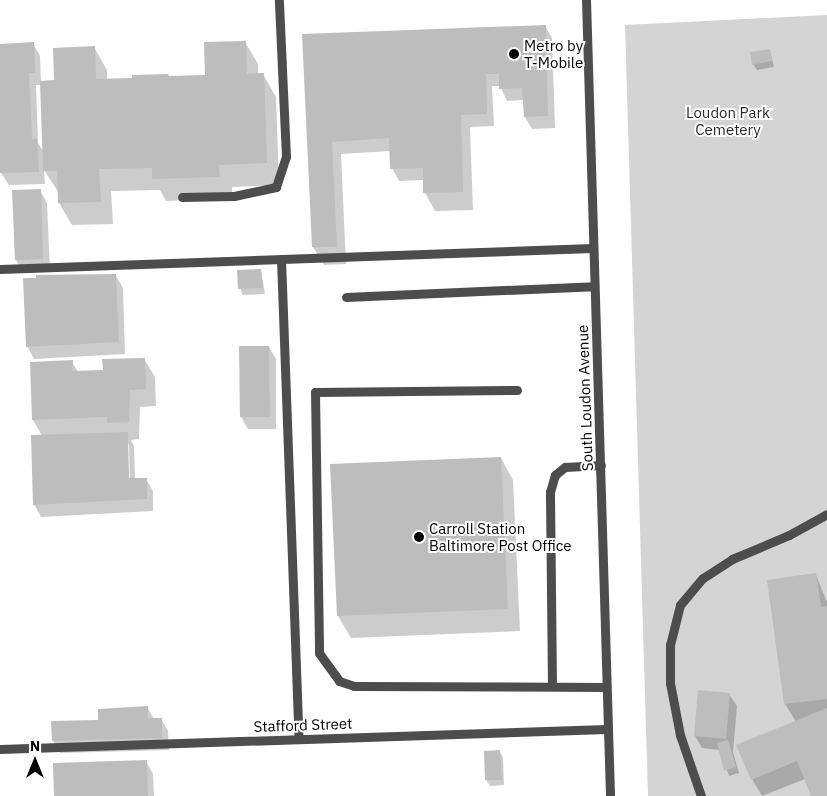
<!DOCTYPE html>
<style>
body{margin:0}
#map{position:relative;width:827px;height:796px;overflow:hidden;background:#fff;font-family:"IBM Plex Sans",sans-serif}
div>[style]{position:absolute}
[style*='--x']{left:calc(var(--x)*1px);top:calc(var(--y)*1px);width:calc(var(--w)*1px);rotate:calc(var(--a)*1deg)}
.green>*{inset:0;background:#d4d4d4}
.shadow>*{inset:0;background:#0003}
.building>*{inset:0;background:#bdbdbd}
.minor>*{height:9px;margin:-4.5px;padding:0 4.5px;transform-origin:4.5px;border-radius:4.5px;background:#4d4d4d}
.dots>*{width:14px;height:14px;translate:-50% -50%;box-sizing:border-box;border:2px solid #fff;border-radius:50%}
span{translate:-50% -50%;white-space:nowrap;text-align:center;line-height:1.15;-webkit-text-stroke:4px #fff;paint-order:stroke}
.poi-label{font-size:15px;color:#000}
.left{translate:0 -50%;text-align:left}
.park-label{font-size:15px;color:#2b2b2b}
.street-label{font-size:15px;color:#000}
.north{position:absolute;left:10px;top:736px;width:50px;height:50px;-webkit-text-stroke:4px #fff;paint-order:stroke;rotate:0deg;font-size:14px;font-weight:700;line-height:20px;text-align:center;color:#000}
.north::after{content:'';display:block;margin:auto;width:18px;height:22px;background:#000;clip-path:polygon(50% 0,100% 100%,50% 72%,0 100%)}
</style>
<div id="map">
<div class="green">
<div style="clip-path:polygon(827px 15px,827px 796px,648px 796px,625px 25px)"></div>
</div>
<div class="shadow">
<div style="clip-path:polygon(545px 26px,552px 38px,555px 128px,532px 129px,525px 117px,524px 100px,507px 101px,500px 86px,492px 86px,494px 126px,470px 127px,473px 210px,435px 211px,425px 193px,424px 180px,399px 181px,392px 168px,391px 151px,341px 154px,346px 264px,324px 265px,313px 247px,304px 35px,459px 34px,458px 28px)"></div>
<div style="clip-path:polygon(evenodd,245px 42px,258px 64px,258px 75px,263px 74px,276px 97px,279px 185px,232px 187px,232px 198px,166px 201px,160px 190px,111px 191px,113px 224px,72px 225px,59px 203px,59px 193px,44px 170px,45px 184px,9px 185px,1px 173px,0 45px,33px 43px,40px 56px,41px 82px,55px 82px,94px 47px,107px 70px,107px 80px,207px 76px,245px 42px,36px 85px,41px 85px,44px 153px,38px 143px,36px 85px)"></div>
<div style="clip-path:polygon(770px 51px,774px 67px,757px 70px,753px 64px)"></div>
<div style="clip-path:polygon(40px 190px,47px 203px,50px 271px,23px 272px,16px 260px)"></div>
<div style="clip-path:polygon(261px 270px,265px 294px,242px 295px,238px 272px)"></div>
<div style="clip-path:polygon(116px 276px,123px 288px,125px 354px,34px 359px,27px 346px)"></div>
<div style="clip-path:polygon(269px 347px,276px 359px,276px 429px,248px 429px,241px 417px)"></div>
<div style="clip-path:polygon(evenodd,144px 359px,155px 377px,156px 406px,140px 407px,139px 439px,131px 440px,134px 446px,135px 479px,146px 479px,153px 491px,153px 511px,41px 517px,34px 504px,42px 436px,33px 420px,72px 362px,78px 372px,104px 371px,144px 359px,127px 444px,129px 444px,130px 485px,128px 485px,127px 444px)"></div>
<div style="clip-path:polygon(501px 458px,513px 480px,520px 631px,351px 638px,338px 616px)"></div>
<div style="clip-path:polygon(816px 575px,827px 602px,827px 796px,812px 796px,805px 779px,762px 796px,752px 779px,796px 722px,785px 704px,769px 581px)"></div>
<div style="clip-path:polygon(729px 694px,737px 706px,733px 752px,739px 773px,729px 776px,720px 750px,702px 748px,695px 736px)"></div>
<div style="clip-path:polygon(147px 707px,154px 719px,161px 719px,168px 731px,169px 750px,60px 753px,53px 741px,99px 721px)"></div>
<div style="clip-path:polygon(500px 752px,503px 758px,504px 785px,490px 786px,486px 780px)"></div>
<div style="clip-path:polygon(146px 761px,153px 774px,154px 796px,55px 796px)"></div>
</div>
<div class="building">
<div style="clip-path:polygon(546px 25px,548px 116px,524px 117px,522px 88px,499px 89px,499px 74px,486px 74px,487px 114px,461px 115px,463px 192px,423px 193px,423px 168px,390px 169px,389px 138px,332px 142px,337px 247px,312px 247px,302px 34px)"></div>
<div style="clip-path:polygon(246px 41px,247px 74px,264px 73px,267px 163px,219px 165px,220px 177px,152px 179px,152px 168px,99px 169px,101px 202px,58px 203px,57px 171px,43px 171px,40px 81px,54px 80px,53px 48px,95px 46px,96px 79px,132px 78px,132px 75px,168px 74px,169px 76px,205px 75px,204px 42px)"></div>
<div style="clip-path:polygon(34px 42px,35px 73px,29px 73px,32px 135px,32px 139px,37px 139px,39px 172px,0 173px,0 44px)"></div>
<div style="clip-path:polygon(770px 49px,772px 61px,752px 65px,750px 52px)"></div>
<div style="clip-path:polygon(41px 189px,43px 259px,15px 260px,12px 190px)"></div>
<div style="clip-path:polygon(261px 269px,263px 288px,238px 289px,237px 270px)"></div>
<div style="clip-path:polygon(116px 274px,119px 342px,26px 347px,23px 278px,36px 278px,36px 275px)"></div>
<div style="clip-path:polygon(239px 346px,269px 346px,270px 417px,240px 417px)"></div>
<div style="clip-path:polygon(145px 358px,146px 389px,130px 390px,129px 422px,107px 423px,107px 417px,32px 420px,30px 362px,73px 360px,73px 371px,103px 370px,102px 359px)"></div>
<div style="clip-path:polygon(128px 432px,129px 478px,147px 478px,147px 499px,33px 505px,31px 435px)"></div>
<div style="clip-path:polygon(501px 457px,508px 609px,337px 616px,330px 464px)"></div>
<div style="clip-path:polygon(816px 573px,821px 607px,827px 606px,827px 699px,784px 704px,767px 580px)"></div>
<div style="clip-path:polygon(698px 690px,730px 693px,726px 739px,694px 736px)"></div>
<div style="clip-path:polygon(148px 706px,148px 718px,162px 718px,162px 738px,52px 741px,51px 721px,98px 720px,98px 709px)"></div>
<div style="clip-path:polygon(827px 708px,827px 796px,811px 796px,797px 761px,751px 780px,736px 745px)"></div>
<div style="clip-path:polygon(728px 740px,736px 767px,724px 771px,717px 743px)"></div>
<div style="clip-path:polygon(500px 750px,502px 780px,485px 780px,484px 751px)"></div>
<div style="clip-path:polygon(147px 760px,148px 796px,54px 796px,53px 763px)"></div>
</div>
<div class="minor">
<div style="--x:586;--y:0;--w:796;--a:88.27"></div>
<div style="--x:182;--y:197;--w:52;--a:-1.1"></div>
<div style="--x:234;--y:196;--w:43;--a:-12.1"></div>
<div style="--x:276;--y:187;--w:32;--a:-72"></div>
<div style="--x:286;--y:157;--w:157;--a:-92.6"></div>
<div style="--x:281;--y:259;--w:480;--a:87.9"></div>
<div style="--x:0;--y:269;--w:593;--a:-2.03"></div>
<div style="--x:346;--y:297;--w:248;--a:-2.5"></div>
<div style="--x:517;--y:390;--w:202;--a:179.4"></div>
<div style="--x:315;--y:392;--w:261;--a:89.1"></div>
<div style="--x:319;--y:653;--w:34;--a:54"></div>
<div style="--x:339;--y:681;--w:16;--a:18"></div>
<div style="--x:354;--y:686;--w:252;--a:0.2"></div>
<div style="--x:552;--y:686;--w:194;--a:-90.6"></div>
<div style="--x:550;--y:492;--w:18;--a:-74"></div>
<div style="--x:555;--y:475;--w:13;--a:-39"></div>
<div style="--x:565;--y:467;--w:36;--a:-3"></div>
<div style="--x:0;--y:749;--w:607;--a:-1.89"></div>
<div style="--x:701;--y:796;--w:65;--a:-109"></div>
<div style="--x:680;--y:735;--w:53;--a:-100.9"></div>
<div style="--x:670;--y:683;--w:38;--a:-90"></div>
<div style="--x:670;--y:645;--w:41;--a:-76"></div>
<div style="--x:680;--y:605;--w:35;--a:-50"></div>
<div style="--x:703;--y:578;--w:35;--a:-33"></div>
<div style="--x:732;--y:559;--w:62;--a:-22.8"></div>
<div style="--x:789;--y:535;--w:43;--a:-28.9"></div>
</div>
<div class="dots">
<div style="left:514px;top:54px;background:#000"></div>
<div style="left:419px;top:537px;background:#000"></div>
</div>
<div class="poi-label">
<span class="left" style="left:524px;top:54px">Metro by<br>T-Mobile</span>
<span class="left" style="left:429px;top:537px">Carroll Station<br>Baltimore Post Office</span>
</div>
<div class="park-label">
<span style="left:728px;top:121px">Loudon Park<br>Cemetery</span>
</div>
<div class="street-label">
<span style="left:585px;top:398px;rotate:-92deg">South Loudon Avenue</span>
<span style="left:303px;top:725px;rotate:-2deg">Stafford Street</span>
</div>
<div class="north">N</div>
</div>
